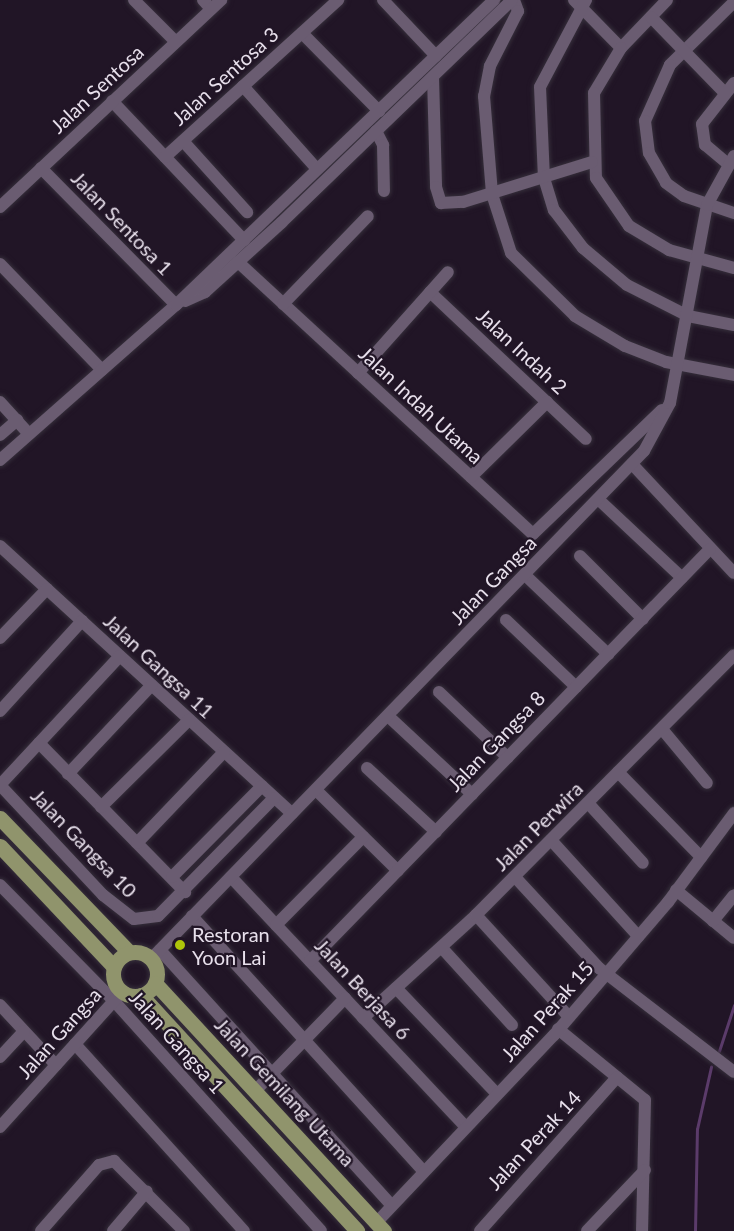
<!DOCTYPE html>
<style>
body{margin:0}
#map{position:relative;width:734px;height:1231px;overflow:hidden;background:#211526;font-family:Lato,sans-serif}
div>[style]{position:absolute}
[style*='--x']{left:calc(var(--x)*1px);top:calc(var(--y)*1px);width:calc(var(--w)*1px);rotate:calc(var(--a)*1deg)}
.stream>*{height:3px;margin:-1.5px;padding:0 1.5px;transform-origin:1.5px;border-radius:1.5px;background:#5b3b6a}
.roads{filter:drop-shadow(0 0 2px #362f3b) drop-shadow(0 0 2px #362f3b)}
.minor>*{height:12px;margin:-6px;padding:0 6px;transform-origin:6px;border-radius:6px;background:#6a5c71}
.major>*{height:15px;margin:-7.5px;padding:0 7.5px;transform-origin:7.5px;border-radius:7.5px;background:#90946c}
.major>.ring{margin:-7.5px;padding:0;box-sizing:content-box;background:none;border:15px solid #90946c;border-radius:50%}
.dots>*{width:16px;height:16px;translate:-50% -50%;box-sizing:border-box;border:3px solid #211526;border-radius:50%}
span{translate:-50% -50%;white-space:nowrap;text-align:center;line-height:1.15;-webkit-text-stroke:4.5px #211526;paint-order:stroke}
.street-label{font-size:20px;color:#e8e0ec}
.poi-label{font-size:20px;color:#e8e0ec}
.left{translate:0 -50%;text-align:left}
</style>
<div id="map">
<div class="stream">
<div style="--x:719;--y:1051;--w:48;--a:-71.9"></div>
<div style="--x:695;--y:1231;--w:102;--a:-88.9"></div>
<div style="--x:697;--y:1129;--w:64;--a:-77.3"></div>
</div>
<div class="roads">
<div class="minor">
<div style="--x:134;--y:0;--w:59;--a:45"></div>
<div style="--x:203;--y:0;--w:12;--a:48"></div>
<div style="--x:383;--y:0;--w:77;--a:46.6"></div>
<div style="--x:514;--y:0;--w:12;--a:70"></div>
<div style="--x:518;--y:11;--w:62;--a:117"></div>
<div style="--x:490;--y:66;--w:31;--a:101"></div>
<div style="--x:484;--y:96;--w:98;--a:85.3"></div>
<div style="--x:492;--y:194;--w:62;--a:72.1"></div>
<div style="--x:511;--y:253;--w:90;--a:44.5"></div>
<div style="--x:575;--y:316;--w:58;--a:31"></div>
<div style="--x:625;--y:346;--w:44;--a:21.3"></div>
<div style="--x:666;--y:362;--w:69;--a:10.8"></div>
<div style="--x:574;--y:0;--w:67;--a:45.6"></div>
<div style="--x:586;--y:0;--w:98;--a:117.9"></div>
<div style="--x:540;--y:87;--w:91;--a:87.5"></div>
<div style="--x:544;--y:178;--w:34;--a:73"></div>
<div style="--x:554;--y:210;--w:48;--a:52.7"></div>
<div style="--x:583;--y:248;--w:57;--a:40.1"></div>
<div style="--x:627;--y:285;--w:68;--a:26.9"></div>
<div style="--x:688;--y:316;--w:47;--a:11.1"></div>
<div style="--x:667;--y:0;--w:66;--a:133.8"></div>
<div style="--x:621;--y:48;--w:52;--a:121"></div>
<div style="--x:594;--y:93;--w:85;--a:88.7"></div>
<div style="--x:596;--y:178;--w:58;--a:55.5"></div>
<div style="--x:629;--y:226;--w:47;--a:31"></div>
<div style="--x:669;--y:250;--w:67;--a:15.5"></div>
<div style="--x:734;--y:2;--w:90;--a:135.5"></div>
<div style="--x:670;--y:65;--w:61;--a:114.1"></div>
<div style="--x:645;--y:121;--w:32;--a:83"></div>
<div style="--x:649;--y:153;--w:34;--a:60"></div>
<div style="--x:666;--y:183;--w:22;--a:36"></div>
<div style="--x:684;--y:196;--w:53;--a:18.8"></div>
<div style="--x:651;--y:17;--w:106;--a:45.8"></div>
<div style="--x:302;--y:33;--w:110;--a:45.4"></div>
<div style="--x:433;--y:77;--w:110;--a:88.4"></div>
<div style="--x:436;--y:187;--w:17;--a:73"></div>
<div style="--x:441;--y:203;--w:22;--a:-3"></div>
<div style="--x:463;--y:202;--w:135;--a:-17.2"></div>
<div style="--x:243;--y:86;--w:111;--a:48.3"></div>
<div style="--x:112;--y:101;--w:192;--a:46.5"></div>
<div style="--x:376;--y:131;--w:16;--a:63"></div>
<div style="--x:383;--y:145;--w:46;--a:88.8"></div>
<div style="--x:183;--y:141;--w:96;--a:48"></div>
<div style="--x:165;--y:157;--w:234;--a:-42.2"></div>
<div style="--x:728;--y:164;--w:30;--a:-140"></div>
<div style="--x:705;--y:145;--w:21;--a:-98"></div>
<div style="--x:702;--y:124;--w:52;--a:-52"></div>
<div style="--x:41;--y:168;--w:192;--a:45.4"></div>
<div style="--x:0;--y:207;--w:303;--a:-43.1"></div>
<div style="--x:238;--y:262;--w:401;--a:42.7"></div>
<div style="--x:533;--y:534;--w:179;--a:-43.9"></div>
<div style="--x:0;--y:264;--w:147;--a:46.1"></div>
<div style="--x:430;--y:292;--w:214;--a:43.3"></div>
<div style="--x:185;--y:301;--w:22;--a:-24"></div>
<div style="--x:205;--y:292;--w:103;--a:-42.2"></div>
<div style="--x:281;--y:223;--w:321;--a:-44"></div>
<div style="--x:283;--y:304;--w:122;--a:-46"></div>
<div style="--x:358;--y:373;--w:135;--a:-48.3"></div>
<div style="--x:0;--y:402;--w:43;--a:47.8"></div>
<div style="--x:0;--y:435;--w:23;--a:-41"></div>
<div style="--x:0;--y:460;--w:235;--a:-41.4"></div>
<div style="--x:176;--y:305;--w:441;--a:-43.8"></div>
<div style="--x:632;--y:464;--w:149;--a:46.9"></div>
<div style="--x:471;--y:477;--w:107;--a:-44.6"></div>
<div style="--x:598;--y:499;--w:115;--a:43.2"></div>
<div style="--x:0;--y:546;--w:396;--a:42.5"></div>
<div style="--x:580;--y:556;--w:89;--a:45"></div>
<div style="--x:525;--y:575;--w:115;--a:43.6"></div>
<div style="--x:506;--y:620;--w:97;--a:43.7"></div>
<div style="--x:0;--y:638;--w:68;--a:-46.2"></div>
<div style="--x:439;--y:692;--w:95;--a:43.7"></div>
<div style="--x:0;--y:711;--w:122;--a:-47.7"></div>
<div style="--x:388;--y:716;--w:115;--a:42.9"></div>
<div style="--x:662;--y:729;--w:70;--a:50.2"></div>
<div style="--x:39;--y:743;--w:209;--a:45.6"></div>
<div style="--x:367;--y:768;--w:94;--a:42.8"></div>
<div style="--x:618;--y:772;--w:119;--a:45.7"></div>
<div style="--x:68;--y:774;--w:122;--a:-46.7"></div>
<div style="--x:0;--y:785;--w:151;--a:46.9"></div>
<div style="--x:103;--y:895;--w:39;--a:38"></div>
<div style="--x:134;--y:919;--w:24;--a:-7"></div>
<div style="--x:158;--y:916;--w:165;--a:-45.5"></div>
<div style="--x:0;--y:785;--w:176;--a:-47.1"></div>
<div style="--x:316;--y:790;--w:115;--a:44.6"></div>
<div style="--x:588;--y:803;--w:81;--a:47.5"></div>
<div style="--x:101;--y:807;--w:124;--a:-44.7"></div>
<div style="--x:551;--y:840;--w:130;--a:47.8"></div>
<div style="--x:137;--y:843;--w:126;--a:-46.3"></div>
<div style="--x:172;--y:877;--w:128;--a:-45.3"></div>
<div style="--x:231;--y:877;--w:343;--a:46.8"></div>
<div style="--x:515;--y:877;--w:124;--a:47.3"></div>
<div style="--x:599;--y:968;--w:170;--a:37.6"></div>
<div style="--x:0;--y:885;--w:163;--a:45.5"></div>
<div style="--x:114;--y:1001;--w:309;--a:48"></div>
<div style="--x:676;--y:890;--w:75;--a:39.6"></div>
<div style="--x:476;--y:915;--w:138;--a:47.6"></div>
<div style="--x:192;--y:916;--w:345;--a:47.8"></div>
<div style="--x:713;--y:921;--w:33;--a:-51"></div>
<div style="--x:276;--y:925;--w:124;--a:-45.3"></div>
<div style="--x:442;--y:948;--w:104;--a:47.7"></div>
<div style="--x:160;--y:950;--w:345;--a:47.8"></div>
<div style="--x:151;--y:959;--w:708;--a:-45.86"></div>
<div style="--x:644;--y:451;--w:55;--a:-61.6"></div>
<div style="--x:670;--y:403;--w:201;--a:-79.4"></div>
<div style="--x:707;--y:205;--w:56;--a:-61.1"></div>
<div style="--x:310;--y:961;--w:574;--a:-45.85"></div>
<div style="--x:396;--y:988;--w:146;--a:46.4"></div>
<div style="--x:0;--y:1005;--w:82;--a:47"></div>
<div style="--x:363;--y:1018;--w:153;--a:-42.3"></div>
<div style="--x:476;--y:915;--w:366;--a:-45.2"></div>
<div style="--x:558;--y:1029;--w:112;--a:39.2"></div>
<div style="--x:645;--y:1100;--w:131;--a:91.3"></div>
<div style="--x:75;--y:1044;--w:252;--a:47.9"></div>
<div style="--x:0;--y:1057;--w:35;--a:-47"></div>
<div style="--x:256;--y:1090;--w:128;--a:-45.9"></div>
<div style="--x:0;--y:1127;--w:182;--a:-47.9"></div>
<div style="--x:376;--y:1223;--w:259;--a:-46.6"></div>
<div style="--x:554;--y:1035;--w:175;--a:-49.4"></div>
<div style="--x:668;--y:902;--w:111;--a:-53.4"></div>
<div style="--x:41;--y:1231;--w:88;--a:-48.7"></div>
<div style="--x:99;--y:1165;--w:16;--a:-15"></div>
<div style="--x:114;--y:1161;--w:99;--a:45"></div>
<div style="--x:113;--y:1231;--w:52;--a:-49.6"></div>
<div style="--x:480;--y:1231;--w:206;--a:-48.3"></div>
<div style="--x:587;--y:1231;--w:84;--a:-46.4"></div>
</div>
<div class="major">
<div style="--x:0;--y:818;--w:186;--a:46.1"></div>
<div style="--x:0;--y:846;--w:166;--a:46.7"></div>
<div class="ring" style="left:113px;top:952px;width:29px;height:29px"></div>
<div style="--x:155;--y:983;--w:338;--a:47.3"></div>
<div style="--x:141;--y:995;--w:320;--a:47.5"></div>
</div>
</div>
<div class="dots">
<div style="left:180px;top:945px;background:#aec50a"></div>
</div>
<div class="street-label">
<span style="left:225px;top:76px;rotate:-42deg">Jalan Sentosa 3</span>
<span style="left:97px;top:89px;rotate:-43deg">Jalan Sentosa</span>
<span style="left:122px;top:223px;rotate:46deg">Jalan Sentosa 1</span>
<span style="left:522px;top:351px;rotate:43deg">Jalan Indah 2</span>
<span style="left:421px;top:405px;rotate:43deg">Jalan Indah Utama</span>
<span style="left:493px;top:580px;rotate:-46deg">Jalan Gangsa</span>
<span style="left:159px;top:666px;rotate:43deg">Jalan Gangsa 11</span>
<span style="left:496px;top:741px;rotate:-46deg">Jalan Gangsa 8</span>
<span style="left:538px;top:826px;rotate:-45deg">Jalan Perwira</span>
<span style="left:84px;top:843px;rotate:46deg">Jalan Gangsa 10</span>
<span style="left:363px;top:989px;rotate:47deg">Jalan Berjasa 6</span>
<span style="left:547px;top:1011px;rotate:-48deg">Jalan Perak 15</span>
<span style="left:59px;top:1033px;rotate:-48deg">Jalan Gangsa</span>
<span style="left:177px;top:1042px;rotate:48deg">Jalan Gangsa 1</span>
<span style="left:285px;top:1092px;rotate:47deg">Jalan Gemilang Utama</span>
<span style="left:534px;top:1140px;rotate:-47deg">Jalan Perak 14</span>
</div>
<div class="poi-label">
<span class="left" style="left:192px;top:946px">Restoran<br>Yoon Lai</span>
</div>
</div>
